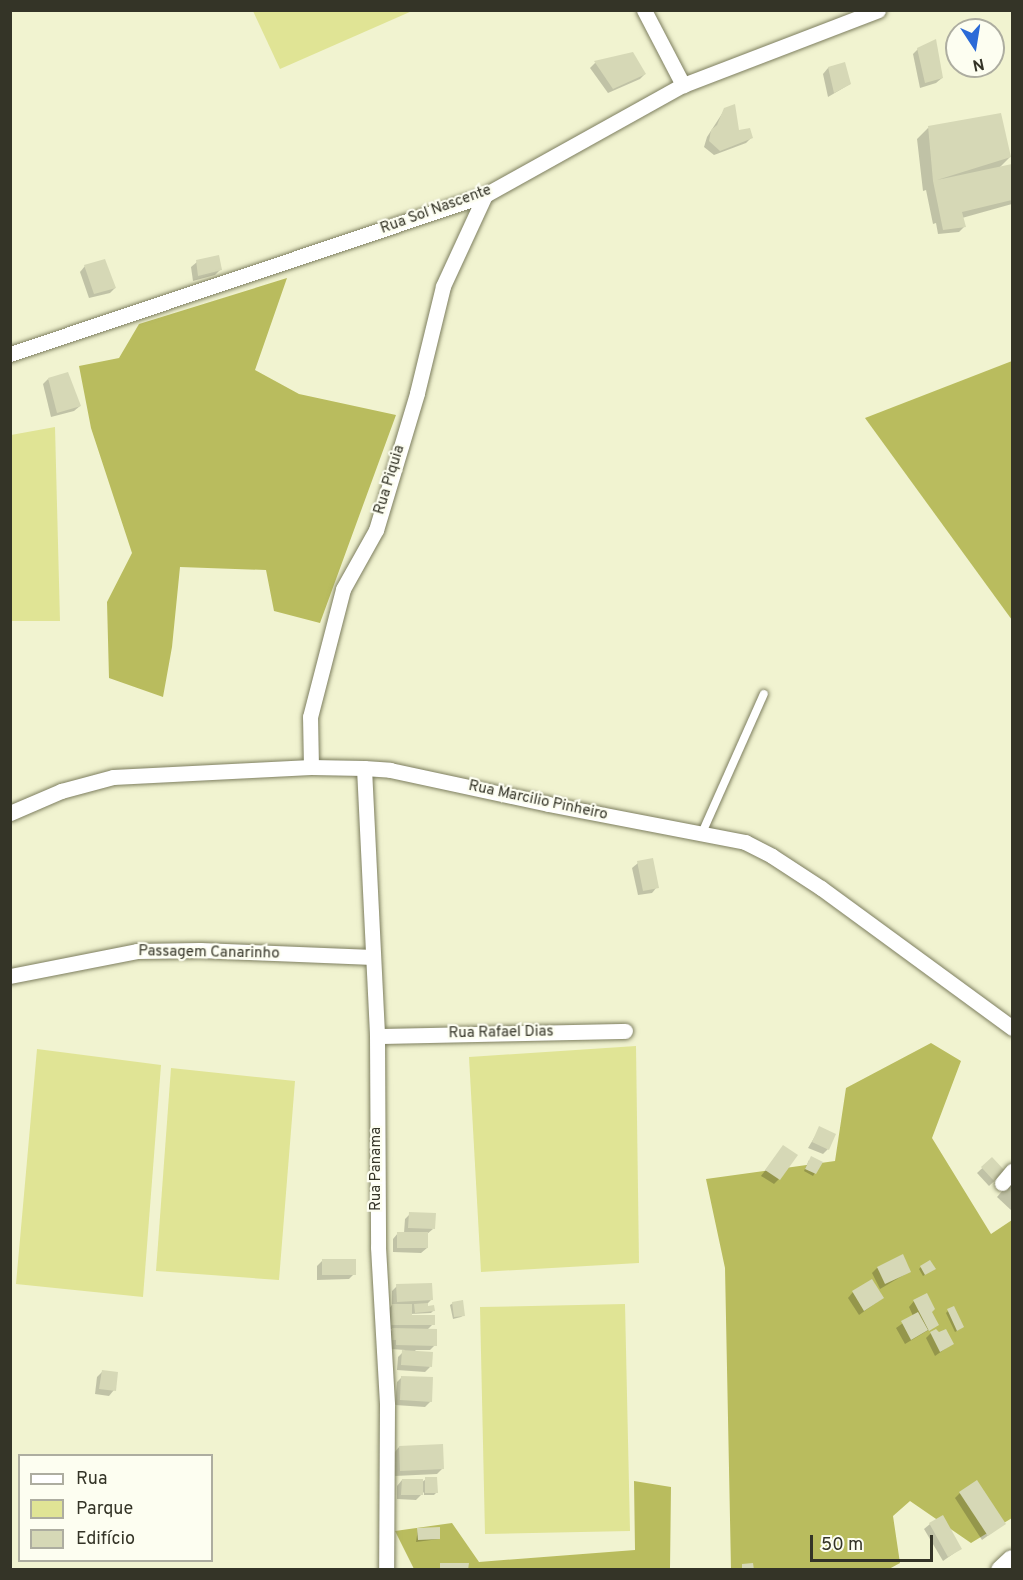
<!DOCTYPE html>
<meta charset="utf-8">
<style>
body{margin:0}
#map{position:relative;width:1023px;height:1580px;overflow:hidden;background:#f1f3d0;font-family:Overpass,sans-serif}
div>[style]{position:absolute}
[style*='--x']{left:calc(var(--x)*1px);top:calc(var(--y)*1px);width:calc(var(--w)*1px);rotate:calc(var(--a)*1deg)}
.green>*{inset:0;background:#e0e495}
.forest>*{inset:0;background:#b9bc5e}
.shadow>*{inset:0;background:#0003}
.building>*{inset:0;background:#d6d8b6}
.roads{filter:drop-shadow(0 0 2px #7d7e5f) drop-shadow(0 0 2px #7d7e5f)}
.service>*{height:8px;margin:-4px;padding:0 4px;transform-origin:4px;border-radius:4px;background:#fff}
.minor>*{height:15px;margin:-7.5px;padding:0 7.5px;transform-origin:7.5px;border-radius:7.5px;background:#fff}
.tertiary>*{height:18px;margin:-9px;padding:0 9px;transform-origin:9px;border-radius:9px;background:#fff}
span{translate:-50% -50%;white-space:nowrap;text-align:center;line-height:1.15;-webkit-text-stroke:4.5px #fdfef1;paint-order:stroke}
.street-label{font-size:15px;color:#343427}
.frame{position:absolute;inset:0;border:12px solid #343427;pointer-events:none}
.legend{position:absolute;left:18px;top:1454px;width:195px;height:108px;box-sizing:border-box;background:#fdfef1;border:2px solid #adada0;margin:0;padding:8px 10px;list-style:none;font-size:18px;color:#343427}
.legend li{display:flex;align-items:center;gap:12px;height:30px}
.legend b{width:30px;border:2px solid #adada0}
.north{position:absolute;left:945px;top:18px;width:60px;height:60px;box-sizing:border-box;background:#fdfef1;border:2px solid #adada0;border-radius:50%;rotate:168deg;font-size:16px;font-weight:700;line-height:24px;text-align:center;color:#343427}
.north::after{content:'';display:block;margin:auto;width:21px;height:27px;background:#2b6ad7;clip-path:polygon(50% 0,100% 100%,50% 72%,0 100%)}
.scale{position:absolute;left:810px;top:1535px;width:123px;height:27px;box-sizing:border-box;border:3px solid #343427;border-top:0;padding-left:8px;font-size:18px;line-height:21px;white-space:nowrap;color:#343427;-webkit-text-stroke:4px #fdfef1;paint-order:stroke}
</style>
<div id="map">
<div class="green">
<div style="clip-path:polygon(253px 11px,412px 11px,280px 69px)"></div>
<div style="clip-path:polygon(55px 427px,60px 621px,11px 621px,11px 435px)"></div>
<div style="clip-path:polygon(636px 1046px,639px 1263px,481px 1272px,469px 1057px)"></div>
<div style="clip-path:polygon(37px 1049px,161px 1065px,143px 1297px,16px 1284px)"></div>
<div style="clip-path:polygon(171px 1068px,295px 1081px,279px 1280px,156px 1271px)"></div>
<div style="clip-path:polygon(625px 1304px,630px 1531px,485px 1534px,480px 1307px)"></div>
</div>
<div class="forest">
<div style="clip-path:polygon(287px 278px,255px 370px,299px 394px,396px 415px,320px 623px,274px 611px,266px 570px,180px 567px,172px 647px,163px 697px,109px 678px,107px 602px,132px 553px,91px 428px,79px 366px,119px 358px,139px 324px)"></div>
<div style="clip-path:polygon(1012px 361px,1012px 620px,865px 418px)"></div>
<div style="clip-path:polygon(931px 1043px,961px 1061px,932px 1138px,991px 1234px,1012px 1220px,1012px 1518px,971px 1543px,910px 1501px,893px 1516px,900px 1563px,889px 1569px,731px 1569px,725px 1268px,706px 1179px,835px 1161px,846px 1088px)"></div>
<div style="clip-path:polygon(634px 1481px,671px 1487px,670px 1569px,414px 1569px,395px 1531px,452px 1523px,479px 1562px,635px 1550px)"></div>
</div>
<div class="shadow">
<div style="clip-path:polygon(918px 49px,942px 78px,936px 83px,920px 88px,913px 54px)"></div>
<div style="clip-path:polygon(595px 63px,645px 74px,640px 79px,608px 93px,590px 68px)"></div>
<div style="clip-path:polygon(844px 64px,850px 84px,828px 97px,823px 74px,828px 68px)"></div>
<div style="clip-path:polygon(725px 109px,738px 132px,751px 138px,746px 143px,714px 155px,704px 147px,707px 137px)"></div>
<div style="clip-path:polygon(928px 128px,1010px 157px,998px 169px,1010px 166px,1012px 204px,962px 218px,964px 227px,959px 232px,938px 234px,936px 223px,933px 224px,926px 190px,923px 191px,917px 139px)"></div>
<div style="clip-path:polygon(197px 262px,220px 270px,215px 275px,193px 281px,191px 267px)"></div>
<div style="clip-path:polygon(85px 266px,115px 288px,110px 293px,89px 298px,80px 272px)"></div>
<div style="clip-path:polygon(48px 379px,80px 406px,74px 411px,51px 417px,43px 384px)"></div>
<div style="clip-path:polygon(638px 863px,657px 887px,652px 893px,638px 895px,632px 868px)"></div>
<div style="clip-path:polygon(820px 1128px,828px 1149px,823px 1154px,808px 1148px)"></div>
<div style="clip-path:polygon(779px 1152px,779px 1179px,774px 1184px,761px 1176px)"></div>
<div style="clip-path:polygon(992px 1159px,1004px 1172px,989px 1186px,977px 1173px)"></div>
<div style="clip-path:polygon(809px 1160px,815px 1173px,813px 1176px,804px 1171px)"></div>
<div style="clip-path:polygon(1012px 1180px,1012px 1211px,997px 1197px)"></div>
<div style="clip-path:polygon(410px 1214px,433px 1229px,427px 1234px,427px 1248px,421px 1253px,393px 1252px,393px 1239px,398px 1233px,404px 1233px,405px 1219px)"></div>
<div style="clip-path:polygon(322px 1261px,354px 1274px,349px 1279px,317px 1280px,317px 1266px)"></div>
<div style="clip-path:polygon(921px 1267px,934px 1269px,923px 1276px,919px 1269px)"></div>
<div style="clip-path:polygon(877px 1268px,909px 1272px,880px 1289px,872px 1273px)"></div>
<div style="clip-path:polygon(397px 1286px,431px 1300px,425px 1306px,433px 1311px,431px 1313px,410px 1314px,433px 1324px,427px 1330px,435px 1345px,430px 1350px,415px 1350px,430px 1367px,425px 1372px,397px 1370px,398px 1357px,405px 1350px,391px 1349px,391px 1345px,387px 1345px,387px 1335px,393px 1329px,387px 1329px,387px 1311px,392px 1305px,392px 1291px)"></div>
<div style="clip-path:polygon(853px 1292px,883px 1298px,859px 1315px,848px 1298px)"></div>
<div style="clip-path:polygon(914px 1301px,930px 1312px,937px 1325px,905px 1344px,896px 1328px,913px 1316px,909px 1307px)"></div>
<div style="clip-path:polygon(453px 1303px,464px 1315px,461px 1317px,453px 1319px,450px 1305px)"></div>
<div style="clip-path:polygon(948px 1311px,962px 1327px,960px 1329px,955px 1332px,946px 1313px)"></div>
<div style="clip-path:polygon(931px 1333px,952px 1344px,935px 1356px,926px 1338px)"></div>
<div style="clip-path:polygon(102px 1372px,114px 1390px,109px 1396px,95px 1394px,97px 1377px)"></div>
<div style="clip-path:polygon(402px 1377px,431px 1401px,425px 1407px,395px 1405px,397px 1382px)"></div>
<div style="clip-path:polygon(399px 1447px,442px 1469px,437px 1474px,395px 1476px,394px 1453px)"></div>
<div style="clip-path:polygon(426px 1479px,436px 1493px,434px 1495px,424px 1495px,424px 1492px,416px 1500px,397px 1499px,397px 1486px,402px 1480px,421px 1483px)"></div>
<div style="clip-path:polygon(960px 1493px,1004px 1524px,982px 1540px,955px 1498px)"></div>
<div style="clip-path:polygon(930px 1524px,960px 1549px,943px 1561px,924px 1529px)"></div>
<div style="clip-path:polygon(418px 1529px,439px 1539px,416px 1542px)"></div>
</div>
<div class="building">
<div style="clip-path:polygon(936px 39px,943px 78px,925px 83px,917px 48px)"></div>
<div style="clip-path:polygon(633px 52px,646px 74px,613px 89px,594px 61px)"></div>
<div style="clip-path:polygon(845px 62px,851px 84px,834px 93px,828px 67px)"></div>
<div style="clip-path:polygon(735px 104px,739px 130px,750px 128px,753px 138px,720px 151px,709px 141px,711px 130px,717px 125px,724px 108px)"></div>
<div style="clip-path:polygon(1001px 113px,1011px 157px,937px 180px,1012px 164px,1012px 200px,962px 212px,966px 227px,943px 230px,933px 181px,928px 126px)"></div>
<div style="clip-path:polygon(219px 255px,222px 270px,198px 276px,196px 260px)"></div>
<div style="clip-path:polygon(105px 259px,116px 288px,94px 294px,84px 265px)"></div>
<div style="clip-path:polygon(68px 372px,81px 406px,57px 413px,48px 378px)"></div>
<div style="clip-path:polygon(653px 858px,659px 888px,643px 891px,637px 861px)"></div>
<div style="clip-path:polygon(819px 1126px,836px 1134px,829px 1150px,812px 1142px)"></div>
<div style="clip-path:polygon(783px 1145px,798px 1155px,780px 1180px,765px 1170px)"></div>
<div style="clip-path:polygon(811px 1156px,823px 1162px,816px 1174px,805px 1169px)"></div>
<div style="clip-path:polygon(992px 1157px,1006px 1172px,995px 1182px,981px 1167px)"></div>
<div style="clip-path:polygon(409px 1212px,436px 1213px,435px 1229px,408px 1228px)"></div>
<div style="clip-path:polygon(397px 1232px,428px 1232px,428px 1248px,397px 1248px)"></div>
<div style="clip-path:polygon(903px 1254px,911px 1272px,885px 1284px,877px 1267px)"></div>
<div style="clip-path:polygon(322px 1259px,356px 1259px,356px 1275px,322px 1275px)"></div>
<div style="clip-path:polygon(930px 1260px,936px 1269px,925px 1275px,920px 1266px)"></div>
<div style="clip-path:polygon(872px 1279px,884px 1298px,864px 1311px,852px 1291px)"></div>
<div style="clip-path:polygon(432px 1283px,433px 1300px,397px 1302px,396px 1284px)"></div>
<div style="clip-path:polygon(927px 1293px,935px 1309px,932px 1312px,939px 1325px,929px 1331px,913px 1300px)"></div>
<div style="clip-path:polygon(463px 1300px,465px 1316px,454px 1317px,452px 1302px)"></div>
<div style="clip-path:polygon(428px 1303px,428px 1306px,434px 1305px,435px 1311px,415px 1313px,414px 1304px)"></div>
<div style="clip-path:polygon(392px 1304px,412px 1304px,412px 1315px,435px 1315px,435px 1325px,391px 1325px)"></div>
<div style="clip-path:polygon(954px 1306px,964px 1327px,957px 1331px,947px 1309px)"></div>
<div style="clip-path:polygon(918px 1312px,928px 1330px,911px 1340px,901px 1321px)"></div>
<div style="clip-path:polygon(392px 1328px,437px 1329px,437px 1346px,396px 1345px,396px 1340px,392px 1340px)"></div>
<div style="clip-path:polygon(936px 1329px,939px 1332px,946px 1329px,954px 1344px,940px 1352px,930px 1332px)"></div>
<div style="clip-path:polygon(402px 1350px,433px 1352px,432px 1367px,401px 1365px)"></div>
<div style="clip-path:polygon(102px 1370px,118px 1372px,116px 1391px,99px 1389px)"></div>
<div style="clip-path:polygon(401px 1376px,433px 1377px,432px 1402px,400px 1400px)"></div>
<div style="clip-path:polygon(443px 1444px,444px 1469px,400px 1471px,399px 1446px)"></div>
<div style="clip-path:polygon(425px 1477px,437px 1477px,438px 1493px,425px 1493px)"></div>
<div style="clip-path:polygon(402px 1479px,423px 1479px,423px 1495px,401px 1495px)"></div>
<div style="clip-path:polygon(977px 1480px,1006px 1524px,988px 1536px,959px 1492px)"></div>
<div style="clip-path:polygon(943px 1515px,962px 1549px,948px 1557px,929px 1523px)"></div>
<div style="clip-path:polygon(440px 1527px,440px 1539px,418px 1540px,417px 1528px)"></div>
<div style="clip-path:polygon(440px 1563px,469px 1563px,468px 1570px,440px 1570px)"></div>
<div style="clip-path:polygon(753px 1563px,754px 1570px,742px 1570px,742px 1564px)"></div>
</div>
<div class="roads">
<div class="service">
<div style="--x:702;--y:833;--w:152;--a:-66"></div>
</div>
<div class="minor">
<div style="--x:644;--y:10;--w:85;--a:62.5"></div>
<div style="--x:10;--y:354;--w:501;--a:-18.51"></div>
<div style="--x:485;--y:195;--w:227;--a:-29.1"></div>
<div style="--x:683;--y:85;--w:209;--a:-21"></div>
<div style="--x:311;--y:767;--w:50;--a:-91.1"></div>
<div style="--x:310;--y:717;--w:132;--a:-75.5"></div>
<div style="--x:343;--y:589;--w:68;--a:-60.8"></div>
<div style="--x:376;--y:530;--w:143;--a:-73.3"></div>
<div style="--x:417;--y:393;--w:110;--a:-76.3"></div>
<div style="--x:443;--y:286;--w:100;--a:-65.2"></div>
<div style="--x:364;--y:768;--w:268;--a:87.2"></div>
<div style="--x:377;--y:1036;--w:211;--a:89.7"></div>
<div style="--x:378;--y:1247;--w:158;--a:86.7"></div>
<div style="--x:387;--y:1405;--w:165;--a:90.3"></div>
<div style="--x:10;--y:813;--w:56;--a:-23.3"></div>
<div style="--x:61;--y:791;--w:54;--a:-15.1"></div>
<div style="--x:113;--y:777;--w:198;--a:-2.9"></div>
<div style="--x:311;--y:767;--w:53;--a:1.1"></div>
<div style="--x:364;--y:768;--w:26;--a:4"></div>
<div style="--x:390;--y:770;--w:162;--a:12.1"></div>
<div style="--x:548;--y:804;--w:201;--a:10.9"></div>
<div style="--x:745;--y:842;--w:30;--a:27"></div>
<div style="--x:772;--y:856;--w:59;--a:33.1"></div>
<div style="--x:821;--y:888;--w:237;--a:36.2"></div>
<div style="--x:10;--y:976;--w:129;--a:-11.1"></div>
<div style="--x:137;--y:951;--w:63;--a:-0.9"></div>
<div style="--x:200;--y:950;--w:173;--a:2.3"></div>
<div style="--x:377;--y:1036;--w:248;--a:-1.2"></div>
<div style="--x:1002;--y:1183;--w:16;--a:-50"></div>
</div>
<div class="tertiary">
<div style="--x:1000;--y:1570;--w:16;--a:-43"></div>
</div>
</div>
<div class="street-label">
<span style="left:436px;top:210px;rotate:-20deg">Rua Sol Nascente</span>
<span style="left:390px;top:480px;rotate:-73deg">Rua Piquia</span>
<span style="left:538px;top:801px;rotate:12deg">Rua Marcilio Pinheiro</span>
<span style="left:209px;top:953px;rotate:1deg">Passagem Canarinho</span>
<span style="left:501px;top:1033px;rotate:-1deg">Rua Rafael Dias</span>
<span style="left:377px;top:1169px;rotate:-90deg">Rua Panama</span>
</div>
<div class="frame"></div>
<ul class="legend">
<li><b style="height:8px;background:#fff"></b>Rua</li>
<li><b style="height:16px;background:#e0e495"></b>Parque</li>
<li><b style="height:16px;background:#d6d8b6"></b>Edifício</li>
</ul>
<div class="north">N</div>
<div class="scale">50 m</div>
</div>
